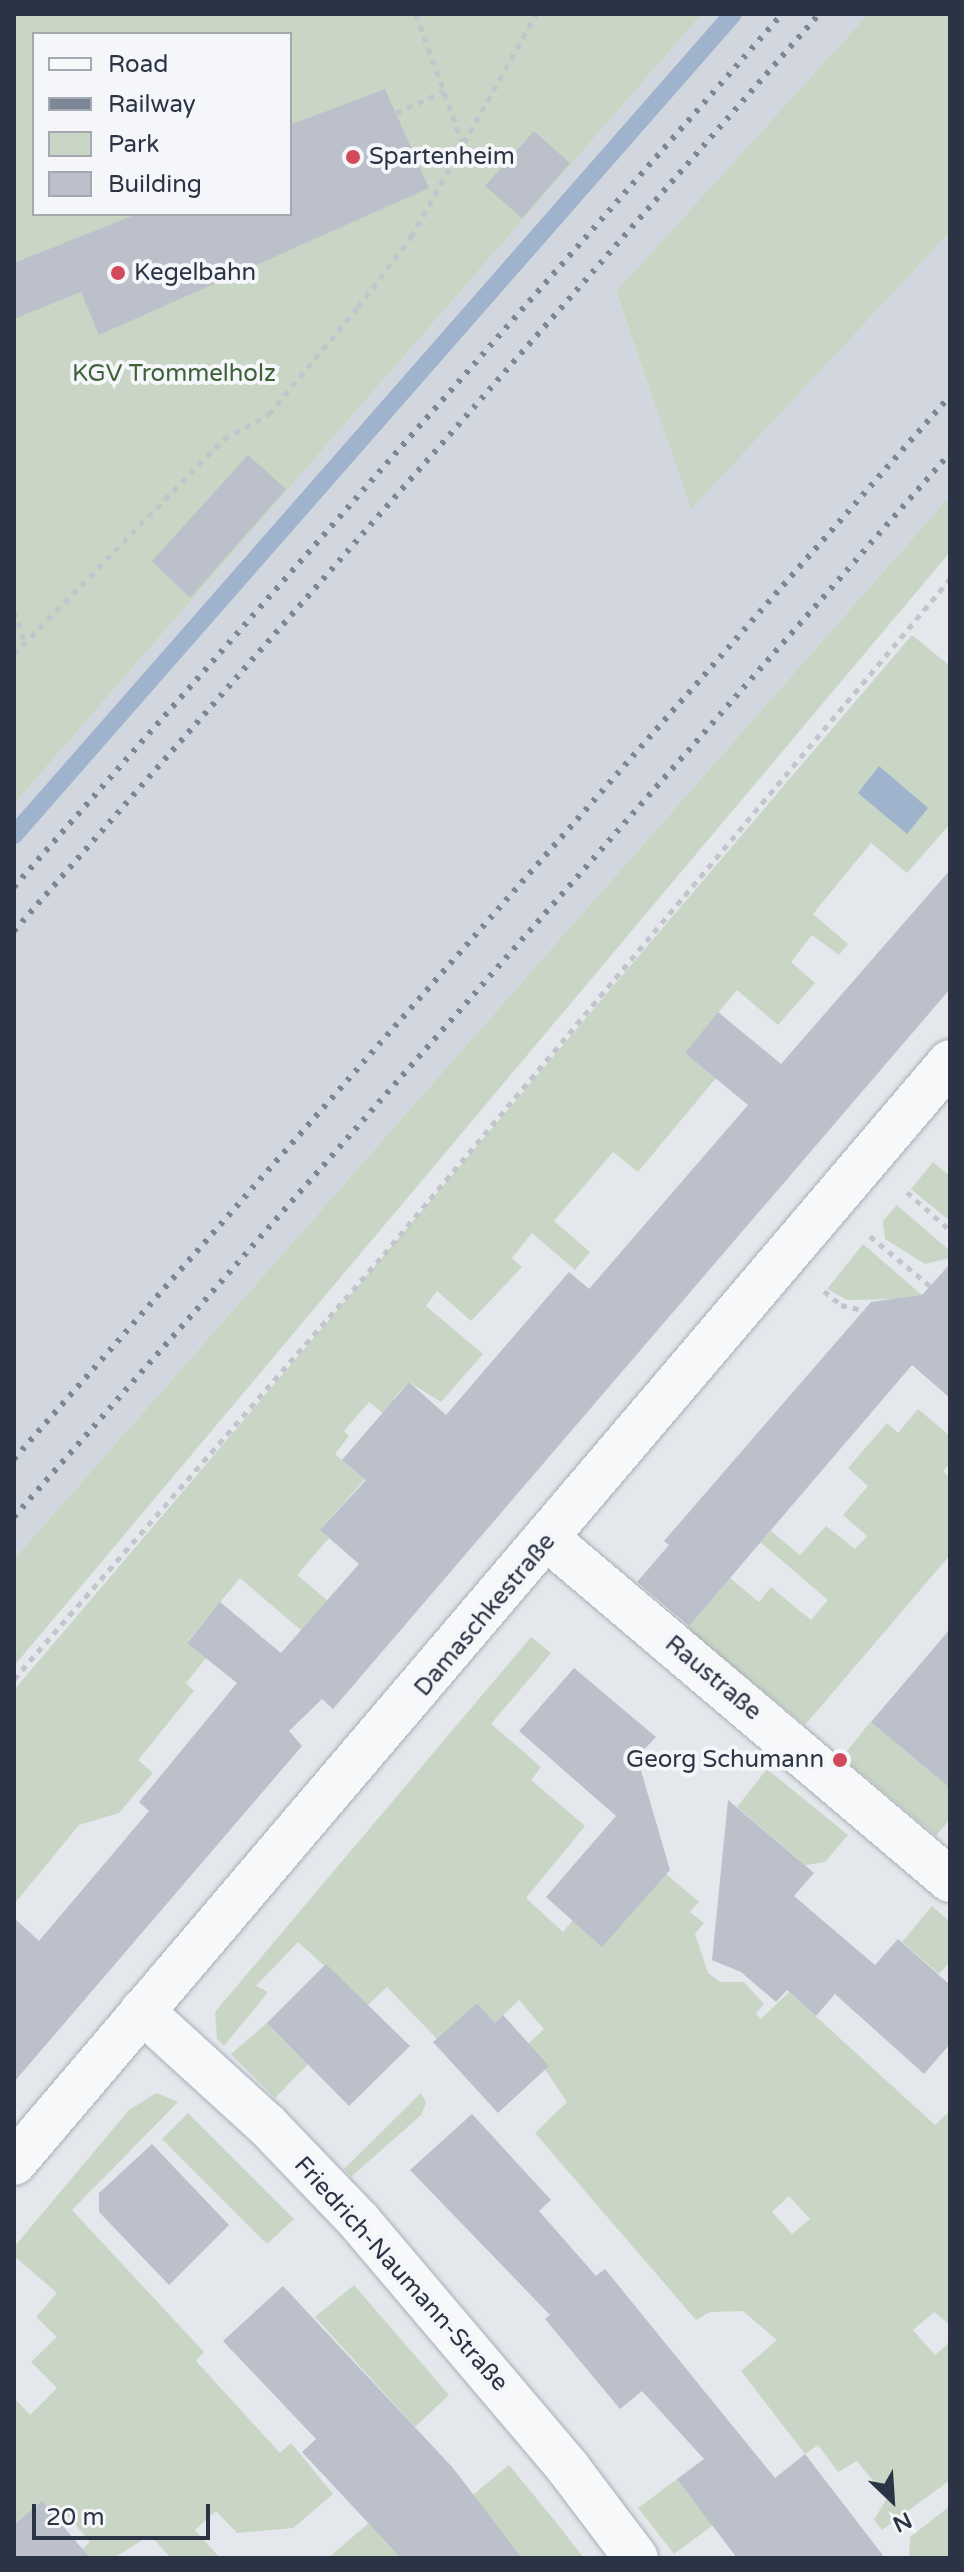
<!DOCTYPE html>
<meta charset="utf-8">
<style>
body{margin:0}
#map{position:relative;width:964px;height:2572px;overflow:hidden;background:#e4e7ec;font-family:"Varela Round",sans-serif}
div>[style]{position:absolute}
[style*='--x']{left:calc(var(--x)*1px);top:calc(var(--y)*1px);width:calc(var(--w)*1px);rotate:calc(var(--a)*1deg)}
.built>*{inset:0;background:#d2d6de}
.green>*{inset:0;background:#c9d6c5}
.water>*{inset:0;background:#9fb4cc}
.stream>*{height:18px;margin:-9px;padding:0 9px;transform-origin:9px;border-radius:9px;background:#9fb4cc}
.building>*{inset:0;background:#bbc0ca}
.path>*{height:5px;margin-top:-2.5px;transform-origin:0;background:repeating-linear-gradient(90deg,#c2c5cb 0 6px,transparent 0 12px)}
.roads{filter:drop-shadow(0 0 2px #a9aeb7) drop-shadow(0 0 2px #a9aeb7)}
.minor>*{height:44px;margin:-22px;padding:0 22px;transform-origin:22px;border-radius:22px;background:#f7f8fa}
.rail>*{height:6px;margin-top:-3px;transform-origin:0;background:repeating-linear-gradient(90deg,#7d8696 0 4px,transparent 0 12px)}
.dots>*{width:22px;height:22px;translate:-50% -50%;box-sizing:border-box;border:4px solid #f4f6f9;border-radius:50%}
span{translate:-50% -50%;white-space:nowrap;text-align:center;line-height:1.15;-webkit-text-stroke:8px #f4f6f9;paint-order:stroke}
.poi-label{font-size:24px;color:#2b3445}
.left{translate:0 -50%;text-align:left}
.right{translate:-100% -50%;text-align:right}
.park-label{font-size:24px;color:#3f6138}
.street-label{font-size:24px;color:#2b3445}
.frame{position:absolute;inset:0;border:16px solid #2b3445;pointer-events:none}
.legend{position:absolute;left:32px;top:32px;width:260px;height:184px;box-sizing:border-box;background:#f4f6f9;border:2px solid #a4a8b1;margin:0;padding:10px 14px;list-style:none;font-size:24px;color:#2b3445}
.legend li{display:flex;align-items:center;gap:16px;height:40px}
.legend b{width:40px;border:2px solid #a4a8b1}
.north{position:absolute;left:852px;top:2460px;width:80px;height:80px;-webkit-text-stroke:6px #f4f6f9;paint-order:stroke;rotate:155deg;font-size:22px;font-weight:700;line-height:32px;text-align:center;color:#2b3445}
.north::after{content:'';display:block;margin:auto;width:28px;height:36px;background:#2b3445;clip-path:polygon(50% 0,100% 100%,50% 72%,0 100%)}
.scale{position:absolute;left:32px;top:2504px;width:178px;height:36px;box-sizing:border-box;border:4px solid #2b3445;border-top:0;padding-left:10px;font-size:24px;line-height:28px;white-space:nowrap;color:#2b3445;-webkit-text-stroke:6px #f4f6f9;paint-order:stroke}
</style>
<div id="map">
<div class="built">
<div style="clip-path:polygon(702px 14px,868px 14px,616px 293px,691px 508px,950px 232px,950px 496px,14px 1559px,14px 804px)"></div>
</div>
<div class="green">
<div style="clip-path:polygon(evenodd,14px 14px,702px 14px,14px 804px,14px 14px,34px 34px,290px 34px,290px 214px,34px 214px,34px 34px)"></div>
<div style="clip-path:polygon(868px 14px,950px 14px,950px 232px,691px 509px,616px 292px)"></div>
<div style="clip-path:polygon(950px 496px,950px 552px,14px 1666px,14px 1559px)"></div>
<div style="clip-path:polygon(912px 635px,950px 666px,950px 824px,907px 873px,871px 843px,813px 914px,848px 944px,839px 955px,812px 935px,791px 962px,815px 983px,778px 1025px,737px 990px,702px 1032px,685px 1053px,716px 1078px,638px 1172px,613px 1152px,554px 1221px,590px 1252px,575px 1270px,532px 1233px,512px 1258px,522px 1267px,471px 1321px,437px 1291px,426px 1306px,483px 1354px,441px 1402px,409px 1382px,393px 1399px,420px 1423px,409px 1434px,369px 1402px,344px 1431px,349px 1436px,335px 1454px,365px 1479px,320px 1530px,329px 1538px,297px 1575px,328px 1601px,302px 1631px,240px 1578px,187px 1642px,206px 1658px,186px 1683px,194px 1691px,138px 1760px,153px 1773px,119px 1813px,79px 1825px,14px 1904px,14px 1690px)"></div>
<div style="clip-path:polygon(933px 1162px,950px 1176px,950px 1221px,911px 1189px)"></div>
<div style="clip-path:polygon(897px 1205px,950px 1251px,950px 1258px,925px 1264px,885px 1239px,883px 1221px)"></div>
<div style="clip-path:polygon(863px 1244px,922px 1295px,909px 1311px,894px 1299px,847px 1300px,827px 1289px)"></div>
<div style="clip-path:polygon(918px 1409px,950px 1436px,950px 1463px,943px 1471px,950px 1478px,950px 1555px,805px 1725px,686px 1629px,730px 1578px,759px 1602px,771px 1587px,811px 1620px,828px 1600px,760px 1542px,771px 1531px,800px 1555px,826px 1526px,855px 1549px,867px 1536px,843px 1515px,868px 1486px,848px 1468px,887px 1423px,898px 1433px)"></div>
<div style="clip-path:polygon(evenodd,531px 1637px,551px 1653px,491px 1724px,541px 1767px,531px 1780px,585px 1826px,526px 1898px,563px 1932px,573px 1920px,666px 1874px,699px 1902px,690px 1912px,704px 1923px,695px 1934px,708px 1973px,720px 1982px,744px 1982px,764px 2004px,756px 2014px,761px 2019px,789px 1992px,935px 2125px,950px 2111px,950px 2325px,934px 2312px,913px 2330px,935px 2355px,950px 2342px,950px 2480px,882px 2530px,874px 2520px,887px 2498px,857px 2461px,838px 2472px,818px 2445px,805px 2454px,741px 2371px,777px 2340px,743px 2311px,710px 2312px,696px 2320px,535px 2133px,567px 2102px,528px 2044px,544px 2029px,519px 2000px,495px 2023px,477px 2003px,437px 2039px,387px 1987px,368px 2005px,298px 1942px,256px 1986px,268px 1992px,224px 2046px,217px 2039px,215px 2012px,531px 1637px,789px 2196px,810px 2219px,792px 2234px,772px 2212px,789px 2196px)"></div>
<div style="clip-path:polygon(871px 1721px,950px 1788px,950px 1819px,936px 1836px,842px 1757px)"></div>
<div style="clip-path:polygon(767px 1769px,848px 1835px,825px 1862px,805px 1865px,737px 1807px)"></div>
<div style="clip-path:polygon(932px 1906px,950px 1922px,950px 1962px,939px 1974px,902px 1942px)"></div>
<div style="clip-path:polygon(267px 2023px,308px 2064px,275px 2098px,231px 2054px)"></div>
<div style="clip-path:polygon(156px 2093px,178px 2102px,72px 2210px,204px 2352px,196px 2361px,280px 2453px,291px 2443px,333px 2494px,293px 2528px,237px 2533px,216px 2511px,195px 2530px,220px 2558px,171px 2558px,150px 2535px,114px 2558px,80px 2558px,74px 2557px,90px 2542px,69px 2517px,61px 2524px,42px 2502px,14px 2525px,14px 2398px,30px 2415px,57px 2388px,31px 2362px,57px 2337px,36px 2317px,57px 2293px,14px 2256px,14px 2247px,129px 2110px)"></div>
<div style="clip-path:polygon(421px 2093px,426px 2103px,421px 2115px,351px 2177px,344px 2169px)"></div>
<div style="clip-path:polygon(188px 2113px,294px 2219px,267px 2244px,162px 2139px)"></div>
<div style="clip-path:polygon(354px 2285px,449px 2395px,415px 2427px,315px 2317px)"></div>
<div style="clip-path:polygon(509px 2465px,555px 2521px,584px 2558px,522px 2558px,473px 2495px)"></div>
<div style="clip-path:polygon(677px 2479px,713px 2525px,674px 2554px,638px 2508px)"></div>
<div style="clip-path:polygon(390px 2505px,394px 2549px,401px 2558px,328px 2558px)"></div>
<div style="clip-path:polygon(950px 2506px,950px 2558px,909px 2558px,910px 2537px)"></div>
</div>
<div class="water">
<div style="clip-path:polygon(879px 766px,928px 808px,907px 834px,858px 793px)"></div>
</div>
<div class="stream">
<div style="--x:14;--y:835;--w:1091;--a:-48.79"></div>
</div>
<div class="building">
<div style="clip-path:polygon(385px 89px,429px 188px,99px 335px,81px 292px,14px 319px,14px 263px,137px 214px,290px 214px,290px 125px)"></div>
<div style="clip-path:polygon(534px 131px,570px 163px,522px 218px,485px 186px)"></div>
<div style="clip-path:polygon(248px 455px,286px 489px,190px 598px,152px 561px)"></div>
<div style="clip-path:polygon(950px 870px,950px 989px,333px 1709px,322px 1699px,289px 1731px,302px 1746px,14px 2082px,14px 1918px,39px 1941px,149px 1811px,139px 1802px,237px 1683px,187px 1643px,220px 1602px,281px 1653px,359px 1564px,320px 1530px,366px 1480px,342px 1460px,409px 1382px,446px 1415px,569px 1272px,589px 1289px,748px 1105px,685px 1053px,718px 1012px,781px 1064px)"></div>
<div style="clip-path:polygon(950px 1264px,950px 1398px,912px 1365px,689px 1626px,637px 1582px,669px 1545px,664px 1541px,871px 1302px,922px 1295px)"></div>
<div style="clip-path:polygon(950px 1629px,950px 1788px,871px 1722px)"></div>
<div style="clip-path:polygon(574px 1668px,656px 1737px,637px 1757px,670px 1870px,602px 1947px,546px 1897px,616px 1816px,519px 1731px)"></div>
<div style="clip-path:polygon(728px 1800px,814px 1873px,794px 1896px,875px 1965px,898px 1939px,950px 1985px,950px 2044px,924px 2074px,835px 1994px,816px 2016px,787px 1990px,776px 2002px,741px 1972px,712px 1960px)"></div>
<div style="clip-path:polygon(326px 1964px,410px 2046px,349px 2106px,267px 2023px)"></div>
<div style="clip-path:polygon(477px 2003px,495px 2023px,503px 2015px,549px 2066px,498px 2113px,433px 2042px)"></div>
<div style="clip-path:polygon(472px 2114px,551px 2200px,539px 2211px,596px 2276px,605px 2269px,775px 2478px,805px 2454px,885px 2558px,737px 2558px,677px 2479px,704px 2459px,642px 2391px,620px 2409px,545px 2319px,550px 2315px,410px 2170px)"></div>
<div style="clip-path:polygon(152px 2144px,229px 2225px,169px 2285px,99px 2212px,99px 2193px)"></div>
<div style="clip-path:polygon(283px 2286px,453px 2468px,522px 2558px,401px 2558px,302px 2452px,316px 2439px,223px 2341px)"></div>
<div style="clip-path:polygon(42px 2501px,90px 2558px,14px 2558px,14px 2525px)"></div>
</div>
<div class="path">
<div style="--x:416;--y:14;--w:141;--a:70.2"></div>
<div style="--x:396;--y:113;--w:53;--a:-24.6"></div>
<div style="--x:14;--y:611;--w:34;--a:71"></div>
<div style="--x:14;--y:654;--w:301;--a:-45.7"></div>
<div style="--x:224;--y:439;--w:51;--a:-29.1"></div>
<div style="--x:269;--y:414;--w:139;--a:-50.2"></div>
<div style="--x:358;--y:307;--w:88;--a:-52.9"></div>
<div style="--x:411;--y:237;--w:256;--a:-60.7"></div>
<div style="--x:907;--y:1192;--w:57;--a:41.5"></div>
<div style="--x:870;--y:1236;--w:78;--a:39.8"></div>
<div style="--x:824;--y:1291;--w:22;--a:39"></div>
<div style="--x:841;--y:1305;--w:26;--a:13"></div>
<div style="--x:14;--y:1679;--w:563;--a:-48.96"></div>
<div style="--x:384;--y:1254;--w:881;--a:-50.02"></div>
</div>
<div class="roads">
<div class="minor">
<div style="--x:549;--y:1540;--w:526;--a:40.29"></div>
<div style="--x:142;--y:2011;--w:169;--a:42.4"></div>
<div style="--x:267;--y:2125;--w:133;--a:46.2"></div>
<div style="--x:359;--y:2221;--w:325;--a:49.7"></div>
<div style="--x:569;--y:2469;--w:111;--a:53"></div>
<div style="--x:14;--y:2163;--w:1445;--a:-49.63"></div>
</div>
</div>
<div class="rail">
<div style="--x:14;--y:887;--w:1163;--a:-48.66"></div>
<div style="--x:14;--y:931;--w:1220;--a:-48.72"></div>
<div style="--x:14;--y:1459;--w:1416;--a:-48.64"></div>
<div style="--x:14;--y:1517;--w:1417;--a:-48.66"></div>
</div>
<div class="dots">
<div style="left:353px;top:157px;background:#d1495b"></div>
<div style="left:118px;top:273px;background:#d1495b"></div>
<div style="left:840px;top:1760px;background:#d1495b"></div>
</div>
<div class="poi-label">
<span class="left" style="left:369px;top:157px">Spartenheim</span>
<span class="left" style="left:134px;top:273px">Kegelbahn</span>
<span class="right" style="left:824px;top:1760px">Georg Schumann</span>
</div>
<div class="park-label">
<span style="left:174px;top:374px">KGV Trommelholz</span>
</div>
<div class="street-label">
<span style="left:485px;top:1615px;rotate:-50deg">Damaschkestraße</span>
<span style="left:713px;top:1678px;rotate:40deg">Raustraße</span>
<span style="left:401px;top:2274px;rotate:48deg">Friedrich-Naumann-Straße</span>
</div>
<div class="frame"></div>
<ul class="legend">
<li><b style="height:10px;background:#f7f8fa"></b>Road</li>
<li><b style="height:10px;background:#7d8696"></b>Railway</li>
<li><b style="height:22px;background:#c9d6c5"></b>Park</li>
<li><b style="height:22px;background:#bbc0ca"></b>Building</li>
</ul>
<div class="north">N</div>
<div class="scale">20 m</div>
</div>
